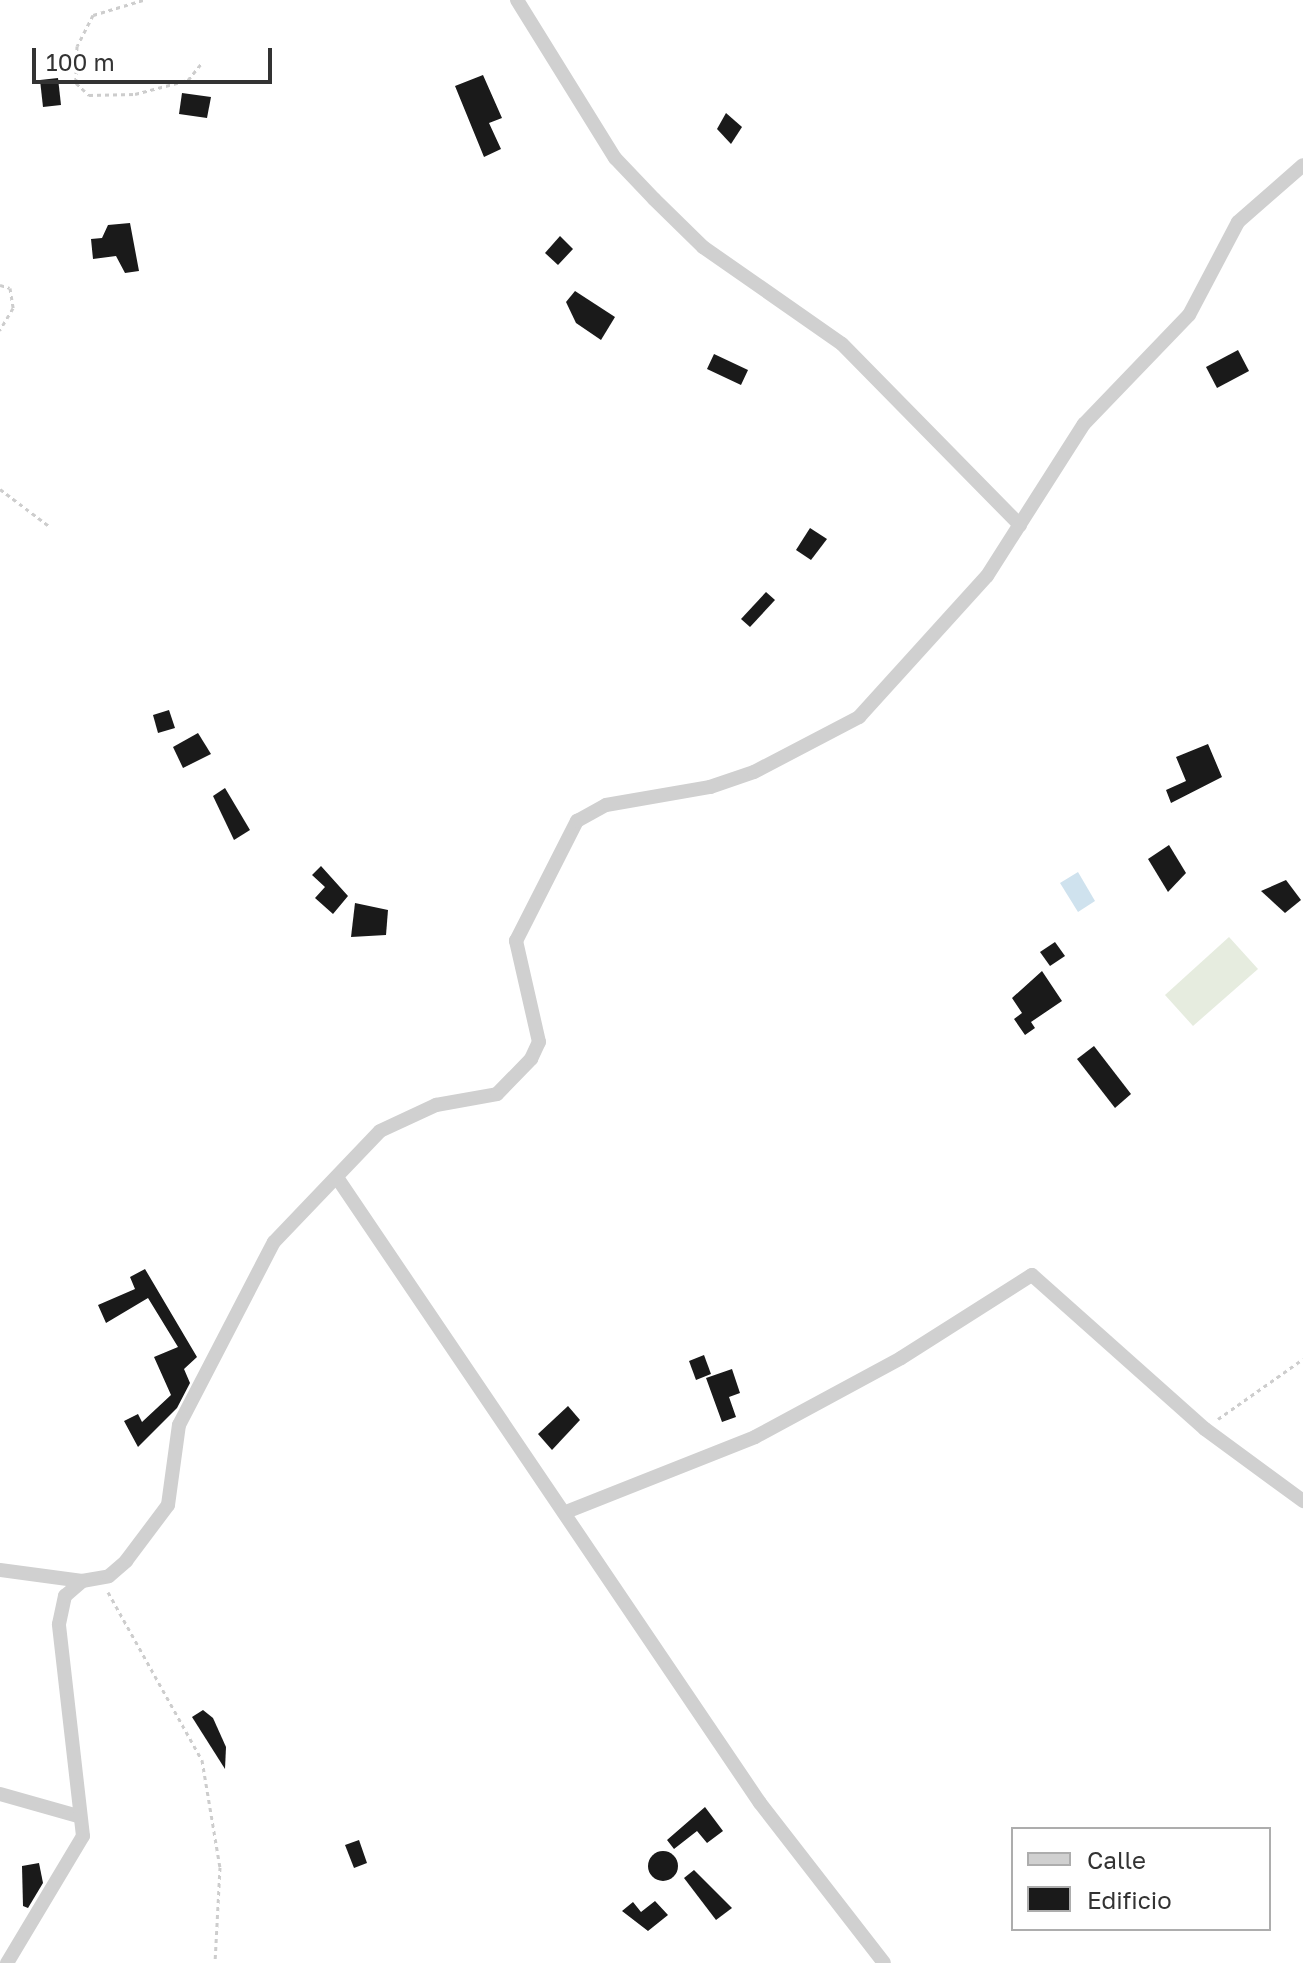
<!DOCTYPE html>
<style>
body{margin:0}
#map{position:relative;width:1303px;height:1963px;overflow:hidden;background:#fff;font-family:"Golos Text",sans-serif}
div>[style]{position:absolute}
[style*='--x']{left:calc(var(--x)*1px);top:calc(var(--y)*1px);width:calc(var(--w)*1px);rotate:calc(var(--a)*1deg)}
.green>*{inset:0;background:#e6ecdf}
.water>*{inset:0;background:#cfe2ee}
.building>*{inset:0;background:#1a1a1a}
.round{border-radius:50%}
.path>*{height:3px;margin-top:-1.5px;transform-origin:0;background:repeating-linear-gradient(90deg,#cdcdcd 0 4px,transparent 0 8px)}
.minor>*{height:14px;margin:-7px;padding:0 7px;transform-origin:7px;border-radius:7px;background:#d0d0d0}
span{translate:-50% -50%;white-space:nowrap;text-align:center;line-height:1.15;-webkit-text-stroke:8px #fff;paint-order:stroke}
.legend{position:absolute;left:1011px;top:1827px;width:260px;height:104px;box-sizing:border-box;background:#fff;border:2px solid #adadad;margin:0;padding:10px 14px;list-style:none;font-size:24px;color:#333}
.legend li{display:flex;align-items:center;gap:16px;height:40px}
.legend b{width:40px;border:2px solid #adadad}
.scale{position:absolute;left:32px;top:48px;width:240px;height:36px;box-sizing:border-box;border:4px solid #333;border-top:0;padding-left:10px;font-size:24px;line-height:28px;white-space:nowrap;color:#333;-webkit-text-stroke:6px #fff;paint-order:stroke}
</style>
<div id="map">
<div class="green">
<div style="clip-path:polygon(1229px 937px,1258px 969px,1193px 1026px,1165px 995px)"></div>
</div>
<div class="water">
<div style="clip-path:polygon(1078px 872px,1095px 901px,1078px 912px,1060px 883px)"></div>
</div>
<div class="building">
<div style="clip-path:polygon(483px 75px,502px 118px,489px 123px,501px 149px,484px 157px,455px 86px)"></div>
<div style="clip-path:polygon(58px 78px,61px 105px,43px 107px,40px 80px)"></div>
<div style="clip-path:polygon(182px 93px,211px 97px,207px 118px,179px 114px)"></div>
<div style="clip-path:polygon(726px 113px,742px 127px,731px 144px,717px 129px)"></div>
<div style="clip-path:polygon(130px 223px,139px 271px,125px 273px,116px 256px,93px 259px,91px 239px,102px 238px,108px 225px)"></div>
<div style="clip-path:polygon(560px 236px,573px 249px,558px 265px,545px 253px)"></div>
<div style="clip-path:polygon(575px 291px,615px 317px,601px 340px,576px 323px,566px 302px)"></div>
<div style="clip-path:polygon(1238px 350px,1249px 371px,1217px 388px,1206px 367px)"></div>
<div style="clip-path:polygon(714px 354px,748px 370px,741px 385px,707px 369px)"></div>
<div style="clip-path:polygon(810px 528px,827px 539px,811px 560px,796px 550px)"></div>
<div style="clip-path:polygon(766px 592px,775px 600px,750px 627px,741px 619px)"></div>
<div style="clip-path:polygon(169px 710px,175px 728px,158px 733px,153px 715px)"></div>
<div style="clip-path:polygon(198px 733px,211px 754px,183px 768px,173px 747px)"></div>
<div style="clip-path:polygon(1208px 744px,1222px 777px,1171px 803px,1166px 790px,1186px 781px,1176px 757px)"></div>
<div style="clip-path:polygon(225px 788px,250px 830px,234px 840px,213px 796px)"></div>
<div style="clip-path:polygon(1169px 845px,1186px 873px,1168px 892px,1148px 859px)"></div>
<div style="clip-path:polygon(321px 866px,348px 896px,333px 914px,315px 898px,325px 887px,312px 875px)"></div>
<div style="clip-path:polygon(1286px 880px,1301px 900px,1285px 913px,1261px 891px)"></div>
<div style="clip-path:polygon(355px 903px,388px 910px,386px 935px,351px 937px)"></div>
<div style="clip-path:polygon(1055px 942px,1065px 956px,1050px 966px,1040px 952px)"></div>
<div style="clip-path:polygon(1042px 971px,1062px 1001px,1031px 1022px,1035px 1028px,1025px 1035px,1014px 1019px,1022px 1013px,1012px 998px)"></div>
<div style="clip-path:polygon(1094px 1046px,1131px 1094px,1115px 1108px,1077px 1059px)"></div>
<div style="clip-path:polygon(145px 1269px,197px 1357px,184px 1369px,190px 1383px,177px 1408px,138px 1447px,124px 1421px,138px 1414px,142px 1422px,171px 1395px,154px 1357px,178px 1347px,148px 1298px,106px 1323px,98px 1305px,135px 1289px,130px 1277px)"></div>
<div style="clip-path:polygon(704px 1355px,711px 1374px,696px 1380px,689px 1361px)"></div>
<div style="clip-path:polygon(732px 1369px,740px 1393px,729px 1397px,736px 1417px,722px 1422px,706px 1378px)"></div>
<div style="clip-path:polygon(568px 1406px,580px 1420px,552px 1450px,538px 1434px)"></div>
<div style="clip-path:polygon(203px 1710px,213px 1718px,226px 1747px,225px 1769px,192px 1717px)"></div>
<div style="clip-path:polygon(705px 1807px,723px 1831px,707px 1843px,697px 1831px,674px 1849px,667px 1840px)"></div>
<div style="clip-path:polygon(359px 1840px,367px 1863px,354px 1868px,345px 1845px)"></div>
<div class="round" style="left:648px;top:1851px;width:30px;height:30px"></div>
<div style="clip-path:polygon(39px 1863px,43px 1883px,28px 1908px,23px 1906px,22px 1866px)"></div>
<div style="clip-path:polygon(694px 1870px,732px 1908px,716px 1920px,684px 1878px)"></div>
<div style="clip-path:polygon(655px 1901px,668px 1915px,648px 1931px,622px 1911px,633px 1902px,641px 1912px)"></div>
</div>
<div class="path">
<div style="--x:143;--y:0;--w:52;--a:163.3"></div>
<div style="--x:93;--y:15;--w:35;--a:117"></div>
<div style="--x:77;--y:46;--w:37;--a:92"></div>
<div style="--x:76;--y:83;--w:18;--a:43"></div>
<div style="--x:89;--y:95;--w:46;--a:-1.2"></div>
<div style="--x:135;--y:94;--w:55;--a:-14.8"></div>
<div style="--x:188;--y:80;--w:22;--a:-51"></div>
<div style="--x:0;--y:285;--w:10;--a:17"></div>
<div style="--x:10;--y:288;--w:20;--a:81"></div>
<div style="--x:13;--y:308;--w:26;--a:121"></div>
<div style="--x:0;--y:489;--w:61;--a:37.1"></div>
<div style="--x:1218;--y:1419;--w:104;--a:-35.2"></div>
<div style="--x:108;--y:1592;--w:193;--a:60.8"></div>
<div style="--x:202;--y:1760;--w:109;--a:80.5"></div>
<div style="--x:220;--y:1867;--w:96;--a:93"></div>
</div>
<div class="minor">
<div style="--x:517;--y:0;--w:186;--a:58.2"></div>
<div style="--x:615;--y:158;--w:57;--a:46.4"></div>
<div style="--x:654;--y:199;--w:69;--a:44.4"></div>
<div style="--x:703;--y:247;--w:169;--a:34.9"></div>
<div style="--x:842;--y:344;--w:254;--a:45.5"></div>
<div style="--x:338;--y:1179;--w:753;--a:55.93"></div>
<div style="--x:760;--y:1803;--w:202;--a:52.2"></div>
<div style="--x:566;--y:1512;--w:203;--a:-21.6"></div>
<div style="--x:755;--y:1437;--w:166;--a:-28.4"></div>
<div style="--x:901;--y:1358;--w:155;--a:-32.4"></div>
<div style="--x:1032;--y:1275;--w:232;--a:41.7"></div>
<div style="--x:1205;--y:1429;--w:122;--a:36.3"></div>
<div style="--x:0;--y:1570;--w:83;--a:7.6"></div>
<div style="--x:82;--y:1581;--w:27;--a:-10"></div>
<div style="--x:109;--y:1576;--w:23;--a:-41"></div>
<div style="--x:126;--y:1561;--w:70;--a:-53.1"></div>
<div style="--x:168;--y:1505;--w:81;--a:-82.2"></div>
<div style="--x:179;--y:1425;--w:206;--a:-62.6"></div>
<div style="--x:274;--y:1242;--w:153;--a:-46.3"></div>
<div style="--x:380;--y:1131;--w:62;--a:-24.9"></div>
<div style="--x:436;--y:1105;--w:62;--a:-10.2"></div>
<div style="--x:497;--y:1094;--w:49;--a:-45.8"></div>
<div style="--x:531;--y:1059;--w:19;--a:-65"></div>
<div style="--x:539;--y:1042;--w:104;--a:-102.8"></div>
<div style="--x:516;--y:941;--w:135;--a:-63.1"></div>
<div style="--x:577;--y:821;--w:33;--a:-29"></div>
<div style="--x:606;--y:805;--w:106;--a:-9.8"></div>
<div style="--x:710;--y:787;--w:46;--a:-18.8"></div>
<div style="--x:754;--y:772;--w:119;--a:-27.6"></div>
<div style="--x:859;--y:717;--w:190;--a:-47.8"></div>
<div style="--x:987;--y:576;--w:180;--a:-57.5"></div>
<div style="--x:1084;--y:424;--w:151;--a:-46.1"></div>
<div style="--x:1189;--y:315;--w:105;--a:-62.2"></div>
<div style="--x:1238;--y:222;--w:86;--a:-41.2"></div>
<div style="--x:0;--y:1794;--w:81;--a:15.8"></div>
<div style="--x:7;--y:1963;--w:148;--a:-59.1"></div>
<div style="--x:83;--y:1836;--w:213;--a:-96.5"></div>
<div style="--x:59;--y:1624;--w:29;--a:-78"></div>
<div style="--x:65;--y:1596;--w:23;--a:-41"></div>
</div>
<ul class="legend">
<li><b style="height:10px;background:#d0d0d0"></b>Calle</li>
<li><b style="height:22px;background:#1a1a1a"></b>Edificio</li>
</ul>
<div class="scale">100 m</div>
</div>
